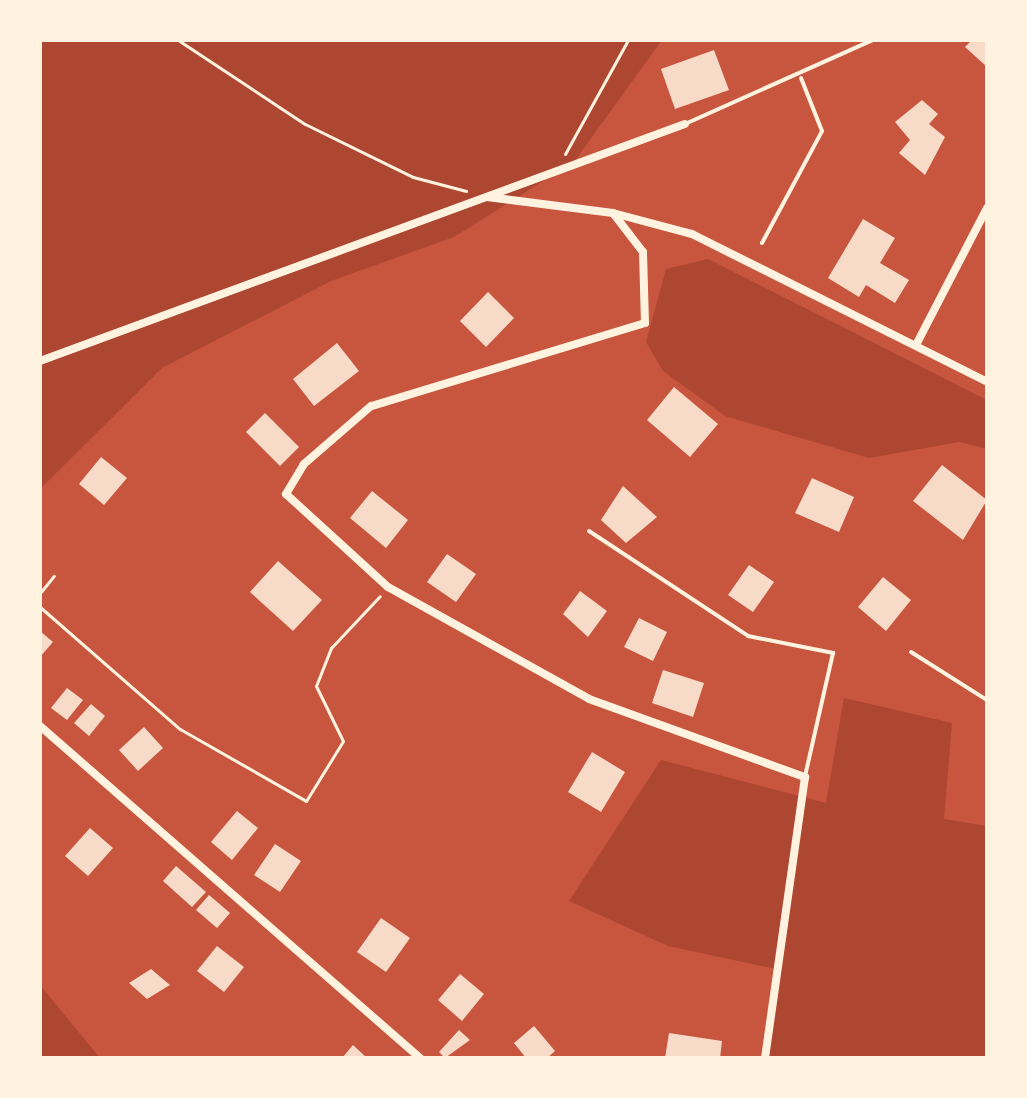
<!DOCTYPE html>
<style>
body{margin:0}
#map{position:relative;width:1027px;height:1098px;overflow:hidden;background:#c8553d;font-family:Lato,sans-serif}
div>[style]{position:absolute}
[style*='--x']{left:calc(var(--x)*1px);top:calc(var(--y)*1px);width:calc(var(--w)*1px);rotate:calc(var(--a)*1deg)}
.green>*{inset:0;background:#ae4732}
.building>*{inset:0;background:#f7dbc8}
.path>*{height:3px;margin:-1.5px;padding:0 1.5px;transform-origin:1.5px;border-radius:1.5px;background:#fff3e0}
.service>*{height:4px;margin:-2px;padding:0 2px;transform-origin:2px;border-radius:2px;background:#fff3e0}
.minor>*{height:8px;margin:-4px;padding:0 4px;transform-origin:4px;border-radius:4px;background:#fff3e0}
span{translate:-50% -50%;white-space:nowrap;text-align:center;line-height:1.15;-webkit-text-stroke:6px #fff3e0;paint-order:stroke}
.frame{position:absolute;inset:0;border:42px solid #fff3e0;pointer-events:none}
</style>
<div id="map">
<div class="green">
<div style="clip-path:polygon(40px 40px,662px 40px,574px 162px,454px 237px,331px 281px,162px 368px,40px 489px)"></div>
<div style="clip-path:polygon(708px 259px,987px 400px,987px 449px,959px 442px,869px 458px,725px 416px,663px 371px,646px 342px,666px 269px)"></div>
<div style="clip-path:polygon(844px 698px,952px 723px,944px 819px,987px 826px,987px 1058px,767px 1058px,776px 969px,668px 946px,569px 901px,661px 760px,826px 803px)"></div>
<div style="clip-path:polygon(40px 985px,100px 1058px,101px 1058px,40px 1058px)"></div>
</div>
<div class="building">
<div style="clip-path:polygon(972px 40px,987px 40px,987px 67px,965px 47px)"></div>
<div style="clip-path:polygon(714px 50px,729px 90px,675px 109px,661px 69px)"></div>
<div style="clip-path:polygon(922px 100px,938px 114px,929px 124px,945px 137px,925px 175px,899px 153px,910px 140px,895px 122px)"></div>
<div style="clip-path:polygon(863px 219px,895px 238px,880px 263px,909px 280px,895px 303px,866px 285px,859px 297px,828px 278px)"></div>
<div style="clip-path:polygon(488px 292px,514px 318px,486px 347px,460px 321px)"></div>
<div style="clip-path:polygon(337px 343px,359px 371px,314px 406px,293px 379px)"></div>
<div style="clip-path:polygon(674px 387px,718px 424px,690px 457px,647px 420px)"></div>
<div style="clip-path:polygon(265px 413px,299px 447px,280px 466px,246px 432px)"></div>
<div style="clip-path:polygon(101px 457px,127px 478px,104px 505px,79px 484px)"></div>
<div style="clip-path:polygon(942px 465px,987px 500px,963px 540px,913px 501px)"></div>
<div style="clip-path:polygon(812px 478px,854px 497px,839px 532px,795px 513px)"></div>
<div style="clip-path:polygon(623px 486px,657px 517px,626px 543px,601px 520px)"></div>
<div style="clip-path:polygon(372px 491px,408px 520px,386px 548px,350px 518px)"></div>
<div style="clip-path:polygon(447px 554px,476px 574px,456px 602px,427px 582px)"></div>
<div style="clip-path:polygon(278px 561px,322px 600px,293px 631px,250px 592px)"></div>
<div style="clip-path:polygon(749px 565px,774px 582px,753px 612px,728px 595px)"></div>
<div style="clip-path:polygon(883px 577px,911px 600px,886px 631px,858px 607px)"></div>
<div style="clip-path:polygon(580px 591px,607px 611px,588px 637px,563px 614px)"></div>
<div style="clip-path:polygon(639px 618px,667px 632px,653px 661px,624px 647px)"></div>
<div style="clip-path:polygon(40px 631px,53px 642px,40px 657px)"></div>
<div style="clip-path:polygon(663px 670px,704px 683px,693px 717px,652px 703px)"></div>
<div style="clip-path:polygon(67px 688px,83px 700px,67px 720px,51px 708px)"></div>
<div style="clip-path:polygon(91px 704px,105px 716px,89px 736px,74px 723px)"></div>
<div style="clip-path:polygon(144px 727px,163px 748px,138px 771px,119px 750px)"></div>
<div style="clip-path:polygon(592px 752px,625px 772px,601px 812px,568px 792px)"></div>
<div style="clip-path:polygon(237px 811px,258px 828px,232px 860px,211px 842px)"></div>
<div style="clip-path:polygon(90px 828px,113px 848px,88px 876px,65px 856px)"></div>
<div style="clip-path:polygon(275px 844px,301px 861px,280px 892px,254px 875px)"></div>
<div style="clip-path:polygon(176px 866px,206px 892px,192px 907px,163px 881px)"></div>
<div style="clip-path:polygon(209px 895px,230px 913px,217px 928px,196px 910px)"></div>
<div style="clip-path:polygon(381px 918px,410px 938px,386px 972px,357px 952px)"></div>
<div style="clip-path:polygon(217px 946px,244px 967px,224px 992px,197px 971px)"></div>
<div style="clip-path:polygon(151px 969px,170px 985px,147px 999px,129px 983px)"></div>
<div style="clip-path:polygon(460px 974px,484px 994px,462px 1021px,438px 1000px)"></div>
<div style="clip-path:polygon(534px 1026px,555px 1051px,547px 1058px,526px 1058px,514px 1043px)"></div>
<div style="clip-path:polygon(459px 1030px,470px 1040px,445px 1058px,439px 1052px)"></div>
<div style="clip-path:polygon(669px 1033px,722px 1041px,720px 1058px,665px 1058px)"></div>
<div style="clip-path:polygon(353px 1045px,367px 1058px,342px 1058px)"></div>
</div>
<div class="path">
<div style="--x:178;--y:40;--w:152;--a:33.5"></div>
<div style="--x:305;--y:124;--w:120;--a:26.1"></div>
<div style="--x:413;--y:177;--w:55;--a:14.8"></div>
<div style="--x:565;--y:154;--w:130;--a:-61.1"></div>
<div style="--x:40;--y:593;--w:22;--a:-51"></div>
<div style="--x:40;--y:607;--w:186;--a:41.1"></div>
<div style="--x:180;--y:729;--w:145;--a:29.7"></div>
<div style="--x:306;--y:801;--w:70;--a:-58.3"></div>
<div style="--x:343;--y:741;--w:61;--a:-116.1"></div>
<div style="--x:316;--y:686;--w:41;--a:-68.5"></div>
<div style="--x:331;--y:648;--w:71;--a:-46.7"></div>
</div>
<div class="service">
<div style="--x:685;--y:124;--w:206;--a:-24.1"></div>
<div style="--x:762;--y:243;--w:127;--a:-61.8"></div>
<div style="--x:822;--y:131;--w:57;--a:-111.6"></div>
<div style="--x:589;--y:531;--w:191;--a:33.4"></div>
<div style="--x:748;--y:636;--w:87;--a:11.3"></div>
<div style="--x:833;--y:653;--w:126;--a:102.8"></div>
<div style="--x:911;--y:652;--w:90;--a:32.3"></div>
</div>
<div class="minor">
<div style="--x:487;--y:197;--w:127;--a:7.2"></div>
<div style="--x:613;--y:213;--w:82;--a:14.9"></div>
<div style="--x:692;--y:234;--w:330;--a:26.6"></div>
<div style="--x:613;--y:213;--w:49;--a:52.4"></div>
<div style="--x:643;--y:252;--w:71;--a:88.4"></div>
<div style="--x:645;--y:323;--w:286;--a:163.1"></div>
<div style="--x:371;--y:406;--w:89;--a:139.1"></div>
<div style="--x:304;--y:464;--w:35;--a:121"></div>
<div style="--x:286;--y:494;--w:138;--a:42.4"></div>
<div style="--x:388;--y:587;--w:230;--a:29.1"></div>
<div style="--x:589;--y:699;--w:230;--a:19.9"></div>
<div style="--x:805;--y:777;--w:284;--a:98.1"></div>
<div style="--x:916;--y:345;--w:154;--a:-62.6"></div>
<div style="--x:40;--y:361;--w:687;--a:-20.18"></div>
<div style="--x:40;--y:726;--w:505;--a:41.14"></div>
</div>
<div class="frame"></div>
</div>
